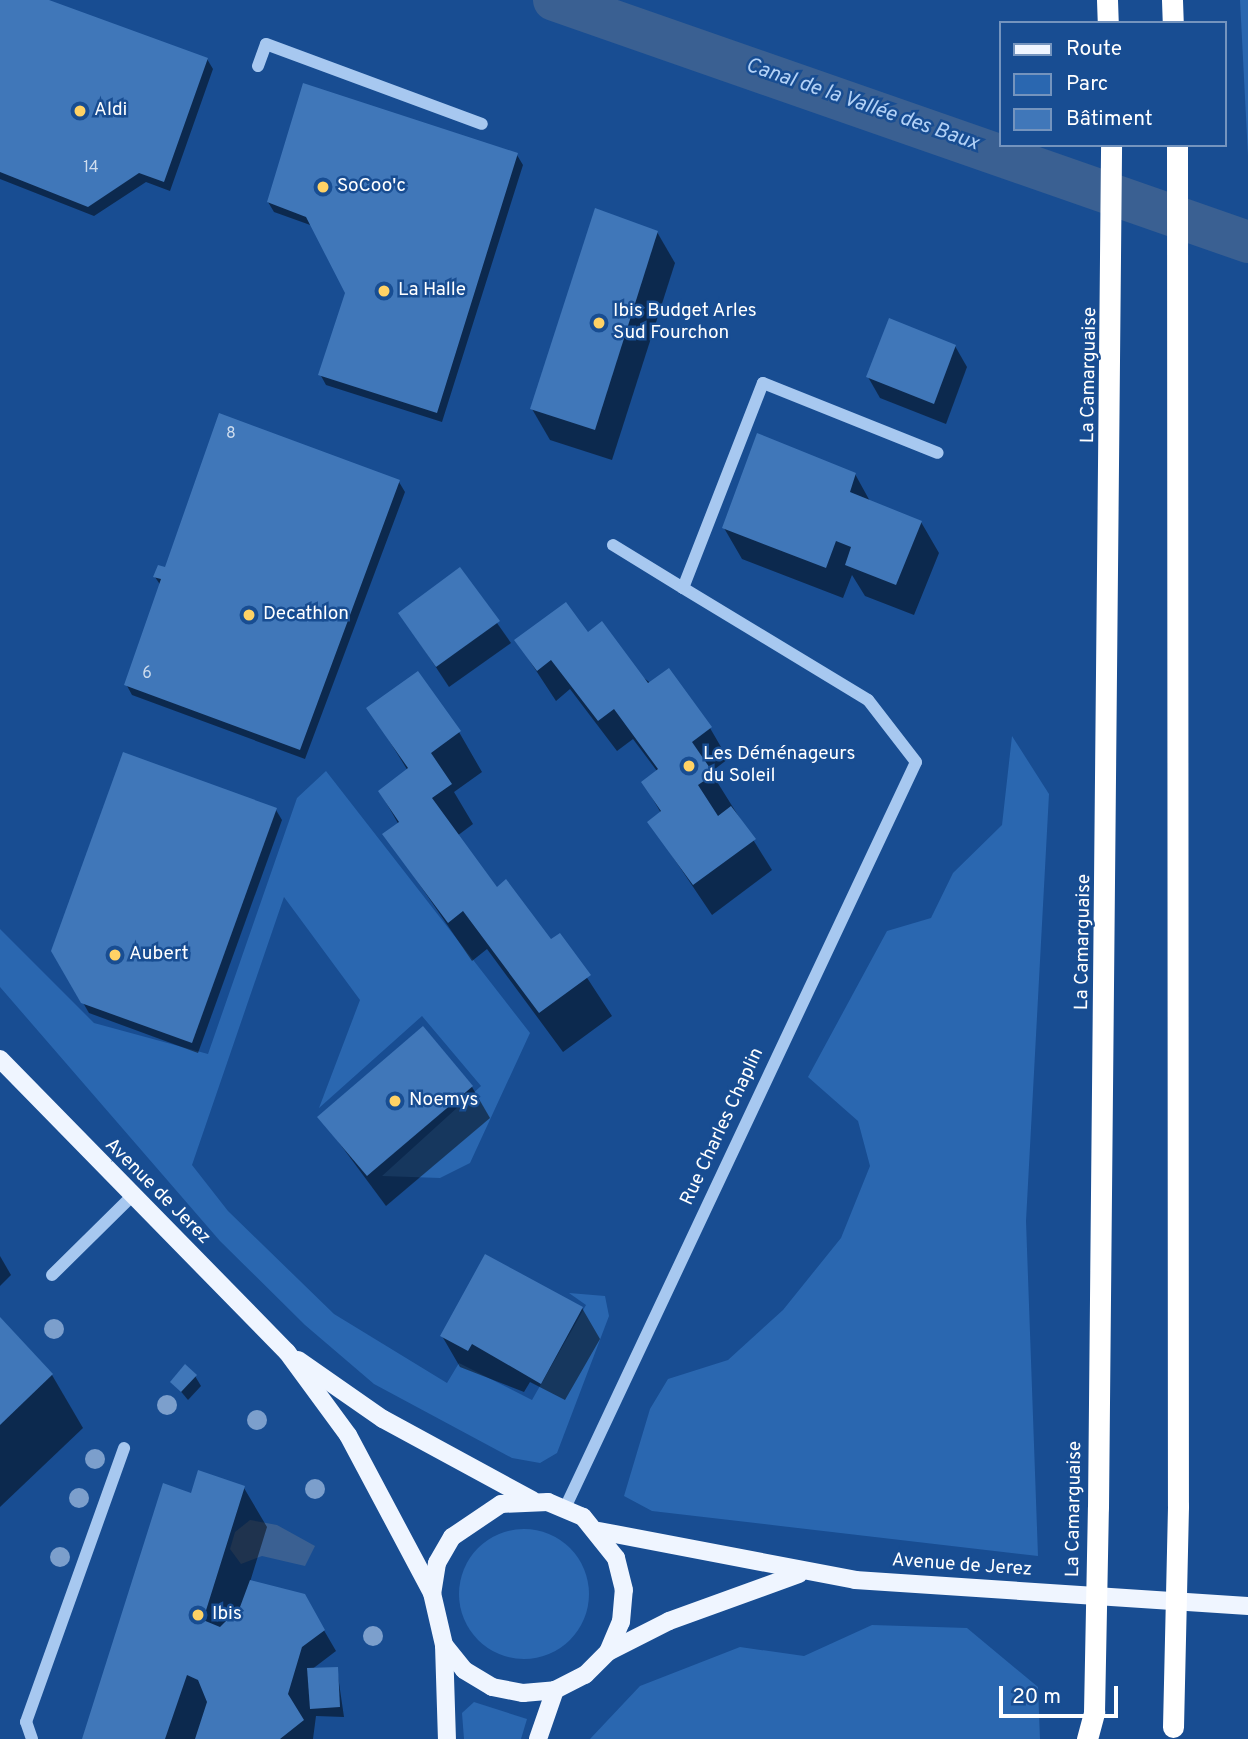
<!DOCTYPE html>
<meta charset="utf-8">
<style>
body{margin:0}
#map{position:relative;width:1248px;height:1739px;overflow:hidden;background:#184d92;font-family:Overpass,sans-serif}
div>[style]{position:absolute}
[style*='--x']{left:calc(var(--x)*1px);top:calc(var(--y)*1px);width:calc(var(--w)*1px);rotate:calc(var(--a)*1deg)}
.green>*{inset:0;background:#2a67b0}
.round{border-radius:50%}
.water>*{inset:0;background:#3a6092}
.shadow>*{inset:0;background:#0007}
.canal>*{height:42px;margin:-21px;padding:0 21px;transform-origin:21px;border-radius:21px;background:#3a6092}
.building>*{inset:0;background:#4077b9}
.minor>*{height:12px;margin:-6px;padding:0 6px;transform-origin:6px;border-radius:6px;background:#a7c8f0}
.major>*{height:18px;margin:-9px;padding:0 9px;transform-origin:9px;border-radius:9px;background:#eff5ff}
.highway>*{height:21px;margin:-10.5px;padding:0 10.5px;transform-origin:10.5px;border-radius:10.5px;background:#fff}
.highway-bridge>*{height:21px;margin:-10.5px;padding:0 10.5px;transform-origin:10.5px;border-radius:10.5px;background:#fff}
.trees>*{width:20px;height:20px;margin:-10px;border-radius:50%;background:#7c9fcc}
.dots>*{width:19px;height:19px;translate:-50% -50%;box-sizing:border-box;border:4px solid #184d92;border-radius:50%}
span{translate:-50% -50%;white-space:nowrap;text-align:center;line-height:1.15;-webkit-text-stroke:5px #184d92;paint-order:stroke}
.number-label{font-size:16px;color:#cfddee}
.number-label span{-webkit-text-stroke-width:0}
.poi-label{font-size:19px;color:#fff}
.left{translate:0 -50%;text-align:left}
.street-label{font-size:19px;color:#fff}
.water-label{font-size:21px;color:#b3d2f7;font-style:italic}
.legend{position:absolute;left:999px;top:21px;width:228px;height:126px;box-sizing:border-box;background:#184d92;border:2px solid #7494be;margin:0;padding:9px 12px;list-style:none;font-size:21px;color:#fff}
.legend li{display:flex;align-items:center;gap:14px;height:35px}
.legend b{width:35px;border:2px solid #7494be}
.scale{position:absolute;left:999px;top:1686px;width:119px;height:32px;box-sizing:border-box;border:4px solid #fff;border-top:0;padding-left:9px;font-size:21px;line-height:24px;white-space:nowrap;color:#fff;-webkit-text-stroke:5px #184d92;paint-order:stroke}
</style>
<div id="map">
<div class="green">
<div style="clip-path:polygon(1240px 0,1248px 0,1248px 156px)"></div>
<div style="clip-path:polygon(1012px 736px,1049px 794px,1026px 1221px,1038px 1556px,652px 1511px,624px 1496px,650px 1409px,668px 1379px,728px 1360px,783px 1310px,841px 1238px,870px 1166px,858px 1121px,808px 1077px,887px 931px,931px 918px,953px 873px,1002px 825px)"></div>
<div style="clip-path:polygon(326px 771px,530px 1033px,470px 1163px,440px 1178px,382px 1176px,481px 1086px,422px 1016px,319px 1108px,360px 1000px,284px 897px,192px 1165px,228px 1211px,334px 1314px,447px 1383px,459px 1363px,532px 1400px,586px 1305px,569px 1293px,605px 1296px,609px 1316px,557px 1453px,540px 1463px,512px 1458px,374px 1384px,305px 1325px,220px 1241px,0 987px,0 929px,94px 1023px,208px 1054px,297px 798px)"></div>
<div class="round" style="left:459px;top:1529px;width:130px;height:130px"></div>
<div style="clip-path:polygon(872px 1625px,967px 1628px,1038px 1687px,1040px 1739px,590px 1739px,640px 1686px,740px 1647px,804px 1656px)"></div>
<div style="clip-path:polygon(474px 1702px,527px 1719px,521px 1739px,464px 1739px,462px 1713px)"></div>
</div>
<div class="water">
<div style="clip-path:polygon(250px 1520px,277px 1525px,315px 1546px,305px 1566px,262px 1556px,241px 1564px,230px 1549px,235px 1532px)"></div>
</div>
<div class="shadow">
<div style="clip-path:polygon(0 0,45px 0,207px 59px,213px 69px,170px 191px,146px 182px,94px 216px,0 179px)"></div>
<div style="clip-path:polygon(517px 155px,523px 165px,442px 422px,326px 385px,320px 374px,347px 293px,313px 226px,274px 212px,268px 202px)"></div>
<div style="clip-path:polygon(657px 232px,675px 263px,612px 460px,550px 440px,532px 409px)"></div>
<div style="clip-path:polygon(955px 346px,967px 367px,946px 424px,880px 398px,868px 377px)"></div>
<div style="clip-path:polygon(855px 474px,871px 503px,921px 522px,939px 553px,914px 615px,865px 596px,852px 575px,843px 598px,742px 559px,724px 528px)"></div>
<div style="clip-path:polygon(399px 482px,405px 492px,305px 759px,132px 695px,126px 684px,161px 586px,155px 577px)"></div>
<div style="clip-path:polygon(459px 569px,511px 643px,449px 687px,400px 613px)"></div>
<div style="clip-path:polygon(587px 635px,710px 728px,728px 759px,711px 772px,772px 870px,712px 915px,650px 823px,661px 813px,643px 782px,657px 771px,633px 739px,617px 751px,570px 689px,556px 701px,516px 640px)"></div>
<div style="clip-path:polygon(369px 708px,459px 732px,482px 772px,454px 792px,473px 824px,457px 836px,496px 889px,551px 942px,559px 935px,612px 1016px,563px 1052px,487px 949px,472px 961px,385px 834px,399px 825px,380px 792px,408px 771px)"></div>
<div style="clip-path:polygon(276px 810px,282px 820px,198px 1053px,89px 1013px,53px 951px)"></div>
<div style="clip-path:polygon(472px 1087px,490px 1118px,386px 1206px,320px 1117px)"></div>
<div style="clip-path:polygon(0 1256px,11px 1275px,0 1286px)"></div>
<div style="clip-path:polygon(582px 1308px,600px 1339px,565px 1400px,530px 1382px,524px 1392px,460px 1367px,442px 1336px)"></div>
<div style="clip-path:polygon(0 1319px,52px 1375px,83px 1428px,0 1507px)"></div>
<div style="clip-path:polygon(195px 1376px,201px 1386px,188px 1400px,173px 1382px)"></div>
<div style="clip-path:polygon(244px 1488px,267px 1527px,250px 1582px,304px 1596px,336px 1651px,311px 1670px,337px 1669px,344px 1717px,316px 1716px,313px 1739px,84px 1739px,193px 1495px)"></div>
</div>
<div class="canal">
<div style="--x:554;--y:0;--w:735;--a:19.22"></div>
</div>
<div class="building">
<div style="clip-path:polygon(0 0,49px 0,208px 58px,164px 182px,139px 173px,88px 207px,0 172px)"></div>
<div style="clip-path:polygon(303px 83px,518px 153px,437px 413px,318px 375px,345px 293px,306px 217px,267px 202px)"></div>
<div style="clip-path:polygon(595px 208px,658px 231px,595px 430px,530px 409px)"></div>
<div style="clip-path:polygon(889px 318px,956px 345px,934px 404px,866px 377px)"></div>
<div style="clip-path:polygon(219px 413px,400px 480px,300px 750px,124px 685px,161px 579px,153px 577px,158px 565px,165px 567px)"></div>
<div style="clip-path:polygon(757px 433px,856px 473px,850px 492px,922px 521px,896px 585px,845px 565px,851px 547px,836px 541px,826px 568px,722px 528px)"></div>
<div style="clip-path:polygon(460px 567px,500px 621px,436px 667px,398px 613px)"></div>
<div style="clip-path:polygon(566px 602px,588px 632px,602px 621px,648px 683px,669px 668px,712px 727px,692px 742px,714px 774px,698px 785px,718px 816px,731px 806px,756px 839px,693px 885px,647px 822px,661px 811px,641px 782px,658px 769px,614px 709px,598px 721px,551px 660px,537px 671px,514px 640px)"></div>
<div style="clip-path:polygon(418px 671px,461px 731px,431px 753px,452px 784px,432px 798px,497px 887px,506px 879px,551px 939px,560px 933px,591px 975px,539px 1013px,463px 911px,448px 923px,382px 834px,399px 822px,378px 791px,408px 768px,366px 708px)"></div>
<div style="clip-path:polygon(123px 752px,277px 808px,192px 1043px,81px 1003px,51px 951px)"></div>
<div style="clip-path:polygon(423px 1026px,473px 1086px,367px 1176px,317px 1117px)"></div>
<div style="clip-path:polygon(485px 1254px,583px 1307px,541px 1384px,472px 1344px,468px 1351px,440px 1336px)"></div>
<div style="clip-path:polygon(0 1317px,53px 1374px,0 1425px)"></div>
<div style="clip-path:polygon(185px 1364px,197px 1375px,181px 1392px,170px 1382px)"></div>
<div style="clip-path:polygon(198px 1470px,245px 1486px,203px 1620px,220px 1627px,240px 1607px,250px 1580px,305px 1594px,325px 1630px,302px 1647px,288px 1694px,304px 1720px,280px 1739px,195px 1739px,207px 1702px,198px 1680px,187px 1675px,165px 1739px,82px 1739px,163px 1483px,191px 1493px)"></div>
<div style="clip-path:polygon(338px 1667px,340px 1707px,310px 1709px,307px 1668px)"></div>
</div>
<div class="minor">
<div style="--x:258;--y:66;--w:23;--a:-70"></div>
<div style="--x:266;--y:44;--w:230;--a:20.3"></div>
<div style="--x:613;--y:545;--w:82;--a:31.6"></div>
<div style="--x:52;--y:1275;--w:111;--a:-44.6"></div>
<div style="--x:565;--y:1508;--w:824;--a:-64.8"></div>
<div style="--x:916;--y:762;--w:78;--a:-127.7"></div>
<div style="--x:868;--y:700;--w:216;--a:-148.8"></div>
<div style="--x:683;--y:588;--w:220;--a:-68.7"></div>
<div style="--x:763;--y:383;--w:188;--a:21.8"></div>
<div style="--x:32;--y:1739;--w:18;--a:-109"></div>
<div style="--x:26;--y:1722;--w:291;--a:-70.3"></div>
</div>
<div class="major">
<div style="--x:0;--y:1059;--w:410;--a:45.6"></div>
<div style="--x:287;--y:1352;--w:103;--a:53.7"></div>
<div style="--x:348;--y:1435;--w:179;--a:62"></div>
<div style="--x:298;--y:1360;--w:103;--a:34.8"></div>
<div style="--x:383;--y:1419;--w:170;--a:28.5"></div>
<div style="--x:599;--y:1531;--w:261;--a:10.8"></div>
<div style="--x:855;--y:1580;--w:394;--a:3.8"></div>
<div style="--x:444;--y:1645;--w:94;--a:88.2"></div>
<div style="--x:608;--y:1652;--w:33;--a:-67"></div>
<div style="--x:621;--y:1622;--w:32;--a:-85"></div>
<div style="--x:624;--y:1590;--w:33;--a:-104"></div>
<div style="--x:616;--y:1558;--w:53;--a:-128.8"></div>
<div style="--x:583;--y:1517;--w:38;--a:-157"></div>
<div style="--x:548;--y:1502;--w:47;--a:177.6"></div>
<div style="--x:501;--y:1504;--w:59;--a:146"></div>
<div style="--x:452;--y:1537;--w:30;--a:120"></div>
<div style="--x:437;--y:1563;--w:30;--a:99"></div>
<div style="--x:432;--y:1593;--w:53;--a:77"></div>
<div style="--x:444;--y:1645;--w:32;--a:51"></div>
<div style="--x:464;--y:1670;--w:33;--a:31"></div>
<div style="--x:492;--y:1687;--w:32;--a:11"></div>
<div style="--x:523;--y:1693;--w:32;--a:-5"></div>
<div style="--x:555;--y:1690;--w:34;--a:-27"></div>
<div style="--x:585;--y:1675;--w:33;--a:-45"></div>
<div style="--x:608;--y:1652;--w:68;--a:-26.9"></div>
<div style="--x:669;--y:1621;--w:138;--a:-19.9"></div>
<div style="--x:538;--y:1739;--w:52;--a:-70.9"></div>
</div>
<div class="highway">
<div style="--x:1107;--y:0;--w:23;--a:88"></div>
<div style="--x:1172;--y:0;--w:23;--a:88"></div>
<div style="--x:1177;--y:145;--w:1361;--a:89.96"></div>
<div style="--x:1098;--y:1507;--w:1362;--a:-89.45"></div>
<div style="--x:1087;--y:1739;--w:28;--a:-75"></div>
</div>
<div class="highway-bridge">
<div style="--x:1094;--y:1712;--w:205;--a:-88.9"></div>
<div style="--x:1173;--y:1727;--w:221;--a:-88.7"></div>
</div>
<div class="trees">
<div style="left:54px;top:1329px"></div>
<div style="left:167px;top:1405px"></div>
<div style="left:257px;top:1420px"></div>
<div style="left:95px;top:1459px"></div>
<div style="left:315px;top:1489px"></div>
<div style="left:79px;top:1498px"></div>
<div style="left:60px;top:1557px"></div>
<div style="left:373px;top:1636px"></div>
</div>
<div class="dots">
<div style="left:80px;top:111px;background:#ffd265"></div>
<div style="left:323px;top:187px;background:#ffd265"></div>
<div style="left:384px;top:291px;background:#ffd265"></div>
<div style="left:599px;top:323px;background:#ffd265"></div>
<div style="left:249px;top:615px;background:#ffd265"></div>
<div style="left:689px;top:766px;background:#ffd265"></div>
<div style="left:115px;top:955px;background:#ffd265"></div>
<div style="left:395px;top:1101px;background:#ffd265"></div>
<div style="left:198px;top:1615px;background:#ffd265"></div>
</div>
<div class="number-label">
<span style="left:91px;top:168px">14</span>
<span style="left:231px;top:434px">8</span>
<span style="left:147px;top:674px">6</span>
</div>
<div class="poi-label">
<span class="left" style="left:94px;top:111px">Aldi</span>
<span class="left" style="left:337px;top:187px">SoCoo'c</span>
<span class="left" style="left:398px;top:291px">La Halle</span>
<span class="left" style="left:613px;top:323px">Ibis Budget Arles<br>Sud Fourchon</span>
<span class="left" style="left:263px;top:615px">Decathlon</span>
<span class="left" style="left:703px;top:766px">Les Déménageurs<br>du Soleil</span>
<span class="left" style="left:129px;top:955px">Aubert</span>
<span class="left" style="left:409px;top:1101px">Noemys</span>
<span class="left" style="left:212px;top:1615px">Ibis</span>
</div>
<div class="street-label">
<span style="left:1090px;top:375px;rotate:-89deg">La Camarguaise</span>
<span style="left:1084px;top:942px;rotate:-89deg">La Camarguaise</span>
<span style="left:723px;top:1127px;rotate:-65deg">Rue Charles Chaplin</span>
<span style="left:157px;top:1192px;rotate:45deg">Avenue de Jerez</span>
<span style="left:1075px;top:1509px;rotate:-89deg">La Camarguaise</span>
<span style="left:962px;top:1566px;rotate:4deg">Avenue de Jerez</span>
</div>
<div class="water-label">
<span style="left:862px;top:105px;rotate:19deg">Canal de la Vallée des Baux</span>
</div>
<ul class="legend">
<li><b style="height:9px;background:#eff5ff"></b>Route</li>
<li><b style="height:19px;background:#2a67b0"></b>Parc</li>
<li><b style="height:19px;background:#4077b9"></b>Bâtiment</li>
</ul>
<div class="scale">20 m</div>
</div>
